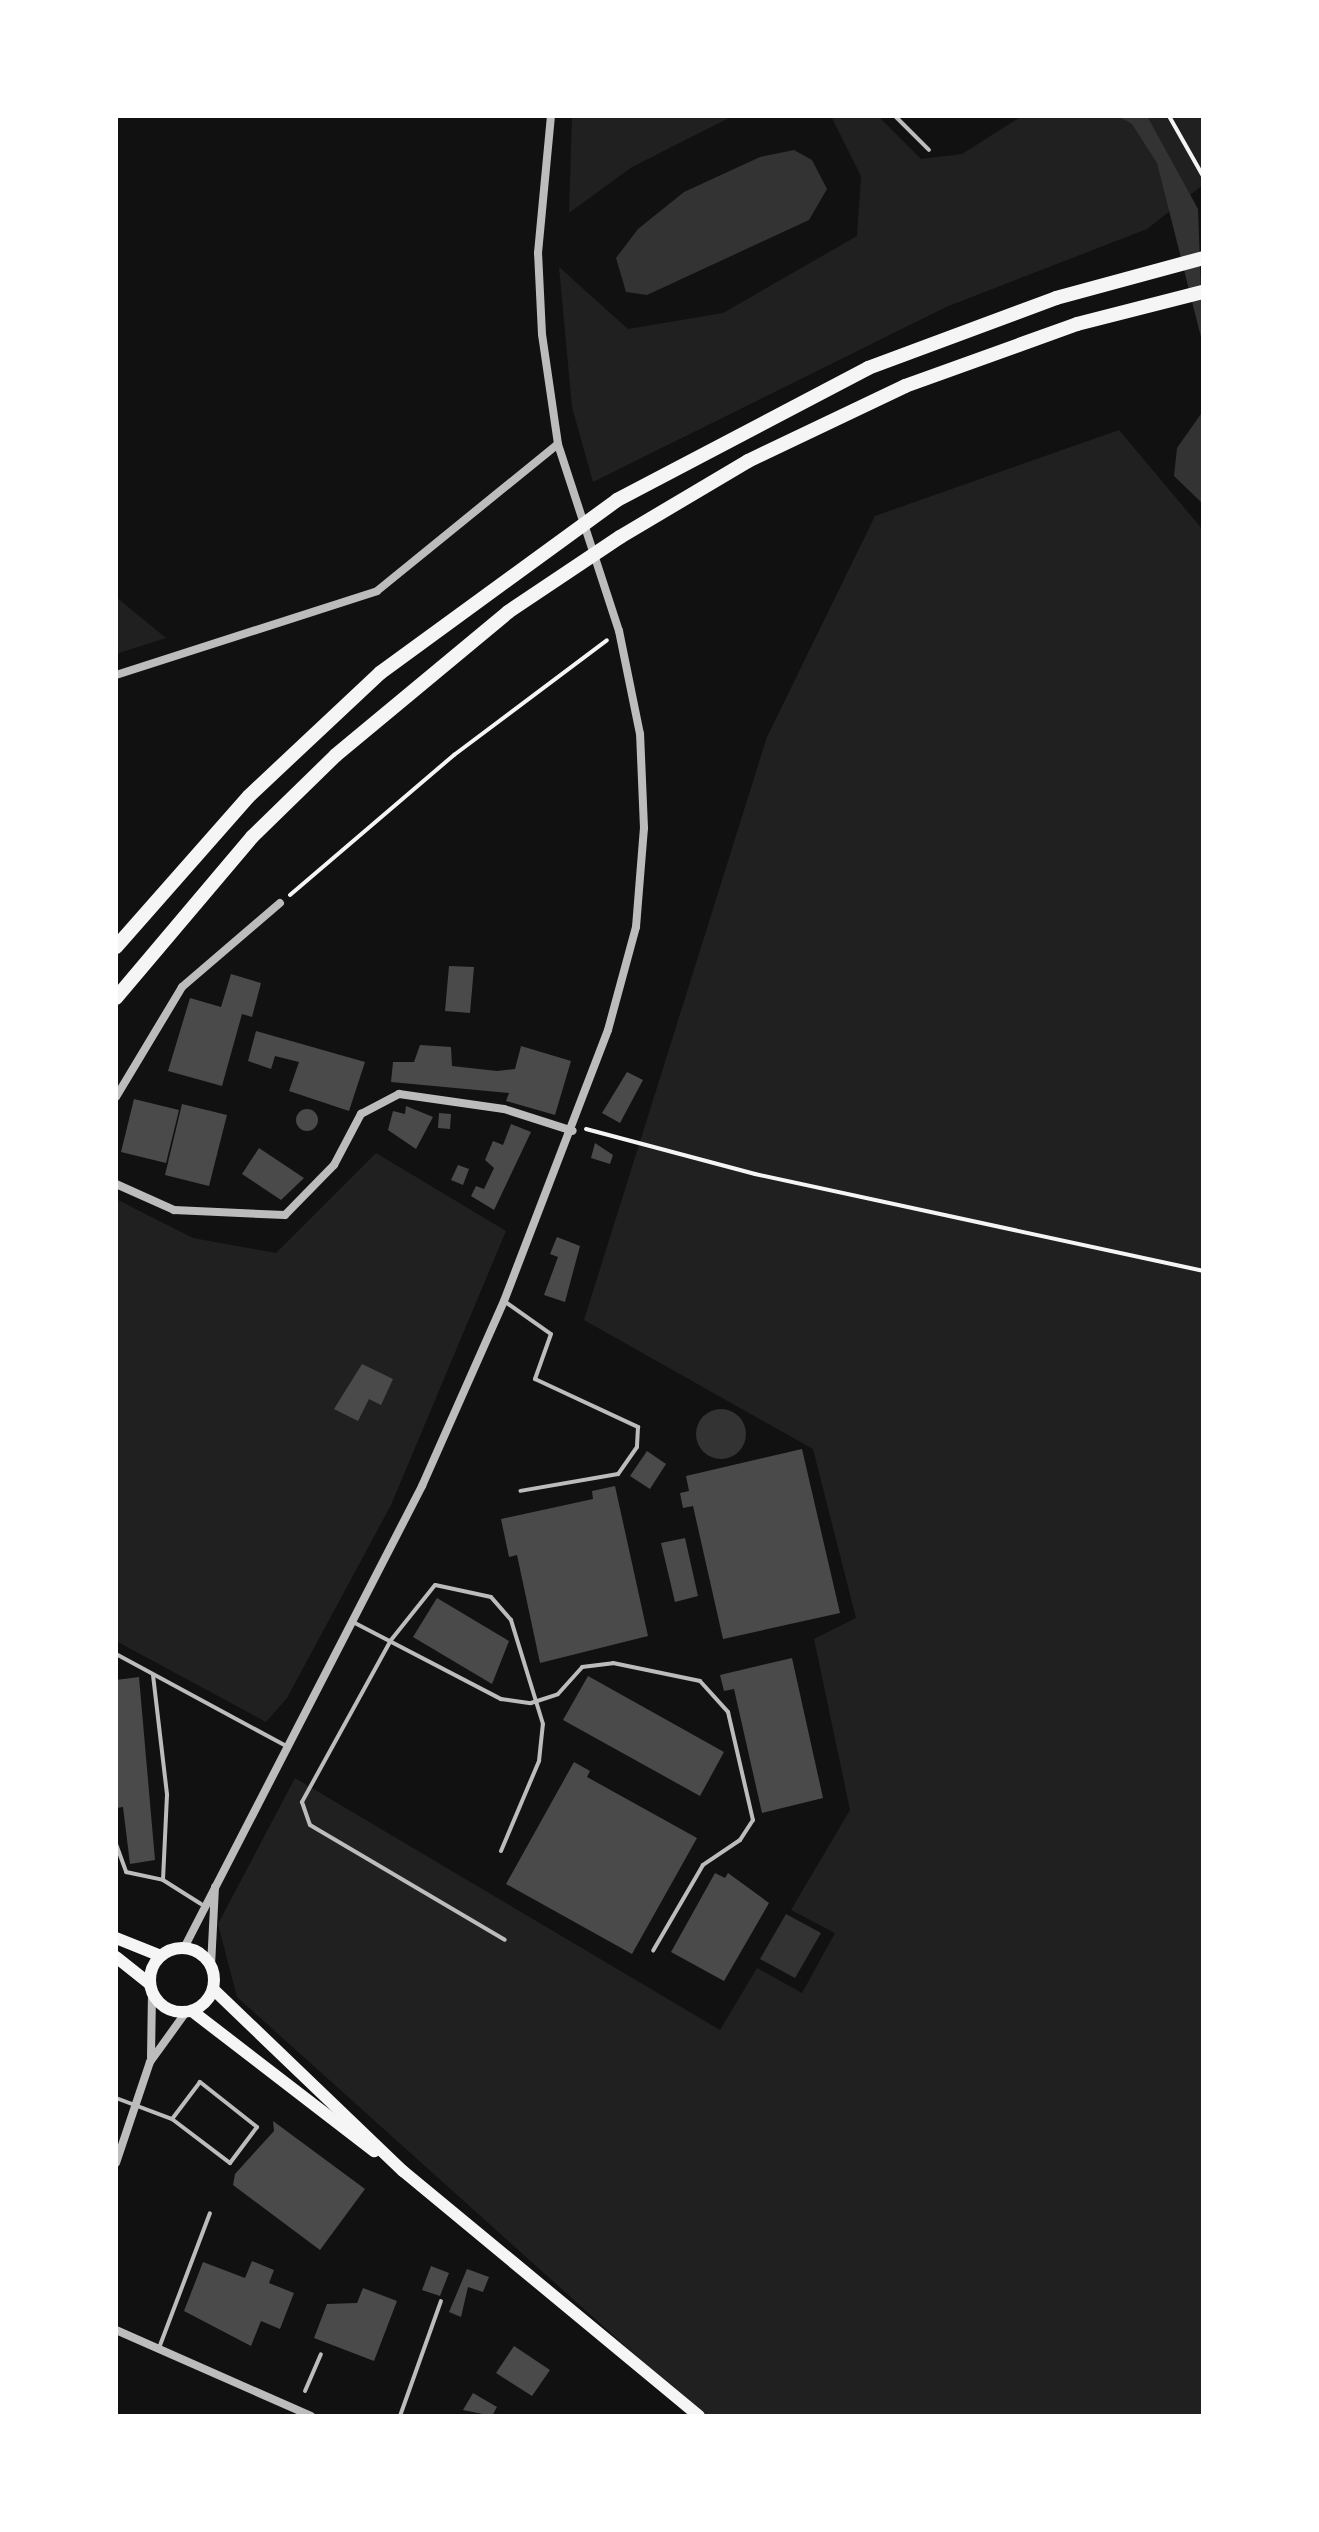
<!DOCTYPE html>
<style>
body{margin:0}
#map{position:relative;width:1319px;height:2532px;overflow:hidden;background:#111;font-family:Jost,sans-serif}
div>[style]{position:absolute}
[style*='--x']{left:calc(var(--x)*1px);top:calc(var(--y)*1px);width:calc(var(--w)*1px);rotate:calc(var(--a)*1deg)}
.green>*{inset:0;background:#202020}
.water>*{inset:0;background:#333}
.round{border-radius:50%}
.building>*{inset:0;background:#4a4a4a}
.path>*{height:4px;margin:-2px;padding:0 2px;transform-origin:2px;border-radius:2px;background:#f5f5f5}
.service>*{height:4px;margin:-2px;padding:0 2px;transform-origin:2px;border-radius:2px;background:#bcbcbc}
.minor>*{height:8px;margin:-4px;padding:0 4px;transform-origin:4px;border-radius:4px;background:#bcbcbc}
.secondary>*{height:12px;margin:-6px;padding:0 6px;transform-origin:6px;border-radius:6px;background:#f5f5f5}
.secondary>.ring{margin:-6px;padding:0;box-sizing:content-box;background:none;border:12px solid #f5f5f5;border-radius:50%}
.trunk>*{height:14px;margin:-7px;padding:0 7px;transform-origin:7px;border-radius:7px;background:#f5f5f5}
span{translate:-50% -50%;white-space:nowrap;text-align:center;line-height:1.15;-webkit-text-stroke:8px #fff;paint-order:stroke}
.frame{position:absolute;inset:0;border:118px solid #fff;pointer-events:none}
</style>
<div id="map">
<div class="green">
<div style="clip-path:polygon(572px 116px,733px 116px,632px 167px,569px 213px)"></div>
<div style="clip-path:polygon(831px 116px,878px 116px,921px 159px,962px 154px,1022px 116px,1203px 116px,1203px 185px,1147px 229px,946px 307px,593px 482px,572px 407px,559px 267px,628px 329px,723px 313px,857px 236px,861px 176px)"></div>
<div style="clip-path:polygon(1119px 430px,1203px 530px,1203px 2416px,703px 2416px,237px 1997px,218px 1924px,295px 1778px,720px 2030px,757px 1968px,802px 1993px,835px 1933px,791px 1910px,850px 1810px,814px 1639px,856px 1618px,813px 1449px,584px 1320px,767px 737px,875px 516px)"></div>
<div style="clip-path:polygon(116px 597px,166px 638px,116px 654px)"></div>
<div style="clip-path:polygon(376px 1153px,506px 1231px,391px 1505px,287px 1698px,266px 1722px,116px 1641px,116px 1199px,193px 1238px,276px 1253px)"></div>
</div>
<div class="water">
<div style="clip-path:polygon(1118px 116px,1147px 116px,1198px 209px,1203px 345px,1157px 163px,1132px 124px)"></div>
<div style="clip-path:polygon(794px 150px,812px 160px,827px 189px,809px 220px,647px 295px,626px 292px,616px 258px,638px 229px,684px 192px,760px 157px)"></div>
<div style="clip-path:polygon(1203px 411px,1203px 504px,1174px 476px,1177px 448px)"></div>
<div class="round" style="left:696px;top:1409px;width:50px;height:50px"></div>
<div style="clip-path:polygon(786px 1914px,821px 1933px,795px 1978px,760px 1959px)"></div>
</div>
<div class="building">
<div style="clip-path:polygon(449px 966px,474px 967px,470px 1013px,445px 1011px)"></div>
<div style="clip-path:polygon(231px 974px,261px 983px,252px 1017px,242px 1014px,222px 1086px,168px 1071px,190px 998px,221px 1007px)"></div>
<div style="clip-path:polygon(256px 1031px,365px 1062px,349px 1111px,289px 1091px,299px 1062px,275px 1056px,271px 1069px,248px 1061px)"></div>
<div style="clip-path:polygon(420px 1045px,451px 1047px,452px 1066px,497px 1071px,515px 1069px,521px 1046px,571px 1061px,555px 1115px,506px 1101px,509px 1093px,391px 1082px,393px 1062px,414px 1062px)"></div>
<div style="clip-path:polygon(627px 1072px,643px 1080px,620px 1123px,602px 1113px)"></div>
<div style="clip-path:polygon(134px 1099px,179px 1110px,166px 1163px,121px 1152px)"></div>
<div style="clip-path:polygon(182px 1104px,227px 1115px,209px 1186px,165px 1175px)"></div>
<div style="clip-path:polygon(406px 1106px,433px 1117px,416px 1149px,388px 1130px,393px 1111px,405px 1114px)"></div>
<div class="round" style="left:296px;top:1109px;width:22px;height:22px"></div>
<div style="clip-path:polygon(439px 1113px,451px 1114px,450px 1129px,438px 1128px)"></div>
<div style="clip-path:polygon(511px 1124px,531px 1132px,494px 1210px,471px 1196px,476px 1186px,484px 1189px,494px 1168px,485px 1160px,493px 1141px,503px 1145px)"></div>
<div style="clip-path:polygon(595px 1143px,613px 1155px,610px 1164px,591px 1158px)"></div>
<div style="clip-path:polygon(259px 1148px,304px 1178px,281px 1200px,242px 1174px)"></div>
<div style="clip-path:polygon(458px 1165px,469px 1169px,463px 1185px,451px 1180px)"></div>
<div style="clip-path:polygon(557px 1237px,580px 1246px,565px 1302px,544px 1295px,558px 1257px,550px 1254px)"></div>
<div style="clip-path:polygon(362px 1364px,393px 1379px,381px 1405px,369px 1399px,358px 1421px,334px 1409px)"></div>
<div style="clip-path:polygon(802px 1449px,840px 1613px,723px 1639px,693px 1506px,683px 1508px,680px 1493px,689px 1491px,686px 1476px)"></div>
<div style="clip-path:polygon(647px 1451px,666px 1464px,650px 1489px,630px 1476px)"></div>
<div style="clip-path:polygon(615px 1486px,648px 1636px,540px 1663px,517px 1555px,509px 1557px,501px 1519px,593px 1499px,592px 1491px)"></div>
<div style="clip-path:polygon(685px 1538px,698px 1596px,675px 1602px,661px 1543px)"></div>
<div style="clip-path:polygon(437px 1598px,509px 1641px,492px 1684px,413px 1637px)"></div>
<div style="clip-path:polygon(792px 1658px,823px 1798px,762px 1813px,734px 1689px,724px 1691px,720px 1675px)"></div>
<div style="clip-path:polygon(588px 1676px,724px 1752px,700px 1796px,563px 1720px)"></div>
<div style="clip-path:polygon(139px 1677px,155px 1860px,130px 1864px,123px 1807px,116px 1808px,116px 1680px)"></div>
<div style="clip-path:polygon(574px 1762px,590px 1771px,587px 1777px,697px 1838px,632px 1954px,506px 1884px)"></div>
<div style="clip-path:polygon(715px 1873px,725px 1878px,728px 1873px,769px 1903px,724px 1981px,671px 1952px)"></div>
<div style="clip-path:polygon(273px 2121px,365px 2189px,320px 2250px,233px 2185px,235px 2174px,274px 2131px)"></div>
<div style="clip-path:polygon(252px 2261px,274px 2270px,269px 2283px,294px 2293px,280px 2329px,261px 2321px,251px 2346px,184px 2311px,203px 2262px,245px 2278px)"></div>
<div style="clip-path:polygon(431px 2266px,449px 2273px,440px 2296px,422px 2290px)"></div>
<div style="clip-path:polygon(467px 2269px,489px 2277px,483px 2292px,468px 2287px,461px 2317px,449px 2312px)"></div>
<div style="clip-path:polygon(363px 2288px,397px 2301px,374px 2361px,314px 2338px,327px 2304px,357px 2303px)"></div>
<div style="clip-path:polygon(514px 2346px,550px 2370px,532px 2396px,496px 2373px)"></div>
<div style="clip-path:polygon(473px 2393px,497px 2407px,492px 2416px,463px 2410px)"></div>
</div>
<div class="path">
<div style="--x:1169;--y:116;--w:69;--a:60.5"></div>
<div style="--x:290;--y:895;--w:216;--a:-40.5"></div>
<div style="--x:454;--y:755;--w:191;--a:-36.9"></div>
<div style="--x:586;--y:1129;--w:175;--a:14.9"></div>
<div style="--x:755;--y:1174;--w:458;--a:12.2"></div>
</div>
<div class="service">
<div style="--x:895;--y:116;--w:48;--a:45"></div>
<div style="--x:504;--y:1301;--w:57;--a:35.1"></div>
<div style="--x:551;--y:1334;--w:48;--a:109.6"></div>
<div style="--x:535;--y:1379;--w:114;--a:25"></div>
<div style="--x:638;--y:1427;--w:20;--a:93"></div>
<div style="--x:637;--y:1447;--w:33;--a:125"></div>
<div style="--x:618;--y:1474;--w:99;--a:170.2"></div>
<div style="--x:353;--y:1622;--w:167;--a:27.5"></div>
<div style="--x:501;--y:1699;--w:30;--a:8"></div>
<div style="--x:531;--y:1703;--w:28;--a:-18"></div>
<div style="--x:558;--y:1694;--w:36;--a:-48"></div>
<div style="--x:582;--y:1667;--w:31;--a:-7"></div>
<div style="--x:613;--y:1663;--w:89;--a:11.7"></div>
<div style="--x:700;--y:1681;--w:42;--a:47.9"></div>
<div style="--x:728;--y:1712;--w:111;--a:77"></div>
<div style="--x:753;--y:1820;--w:24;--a:123"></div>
<div style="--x:740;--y:1840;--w:45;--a:146"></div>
<div style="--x:703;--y:1865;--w:99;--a:120.2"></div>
<div style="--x:116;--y:1654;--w:193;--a:28.4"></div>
<div style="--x:153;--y:1675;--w:121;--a:83.3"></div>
<div style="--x:167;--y:1795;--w:85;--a:92.7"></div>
<div style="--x:116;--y:1844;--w:30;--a:70"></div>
<div style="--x:126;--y:1872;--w:38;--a:12"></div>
<div style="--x:163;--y:1880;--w:45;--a:32.3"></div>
<div style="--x:501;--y:1851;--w:98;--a:-67.1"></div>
<div style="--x:539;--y:1761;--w:37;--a:-84"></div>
<div style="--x:543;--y:1724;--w:109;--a:-107.1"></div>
<div style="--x:511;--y:1620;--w:30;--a:-131"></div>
<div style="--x:491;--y:1597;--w:57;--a:-167.9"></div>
<div style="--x:435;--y:1585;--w:70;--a:128.7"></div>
<div style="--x:391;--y:1640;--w:185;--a:118.8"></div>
<div style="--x:302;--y:1802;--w:24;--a:71"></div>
<div style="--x:310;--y:1825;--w:226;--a:30.5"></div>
<div style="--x:116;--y:2098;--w:60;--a:20.6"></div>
<div style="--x:172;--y:2119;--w:73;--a:37.2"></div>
<div style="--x:230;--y:2163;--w:45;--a:-53.1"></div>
<div style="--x:257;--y:2127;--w:73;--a:-141.7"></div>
<div style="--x:200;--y:2082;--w:46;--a:127.1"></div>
<div style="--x:159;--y:2348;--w:144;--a:-69.3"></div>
<div style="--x:305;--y:2391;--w:40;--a:-66.6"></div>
<div style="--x:400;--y:2416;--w:122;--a:-70.4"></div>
</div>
<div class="minor">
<div style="--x:116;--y:675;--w:274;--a:-17.8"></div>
<div style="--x:377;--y:591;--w:233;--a:-39.1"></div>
<div style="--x:116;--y:1097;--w:128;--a:-59"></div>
<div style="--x:182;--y:987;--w:129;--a:-40.6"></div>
<div style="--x:116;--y:1184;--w:64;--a:24.1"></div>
<div style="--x:174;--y:1210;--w:111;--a:2.6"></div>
<div style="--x:285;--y:1215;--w:70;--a:-45.6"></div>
<div style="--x:334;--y:1165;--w:58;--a:-62.1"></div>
<div style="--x:361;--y:1114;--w:43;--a:-27.8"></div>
<div style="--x:399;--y:1094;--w:106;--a:8.1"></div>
<div style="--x:504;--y:1109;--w:72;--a:17.7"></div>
<div style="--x:184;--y:1948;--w:520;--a:-62.74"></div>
<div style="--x:422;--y:1486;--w:202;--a:-66.1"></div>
<div style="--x:504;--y:1301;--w:290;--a:-69"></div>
<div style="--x:608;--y:1030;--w:107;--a:-74.8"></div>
<div style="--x:636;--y:927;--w:99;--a:-85.4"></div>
<div style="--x:644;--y:828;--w:94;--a:-92.4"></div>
<div style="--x:640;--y:734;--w:105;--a:-101.5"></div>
<div style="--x:619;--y:631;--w:197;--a:-108.1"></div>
<div style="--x:558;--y:444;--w:111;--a:-98.3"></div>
<div style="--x:542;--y:334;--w:81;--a:-92.8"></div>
<div style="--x:538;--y:253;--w:138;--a:-84.6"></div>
<div style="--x:211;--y:1966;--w:79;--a:-87.1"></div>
<div style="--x:151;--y:2057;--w:64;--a:-89.1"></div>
<div style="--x:116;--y:2163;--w:107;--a:-71.4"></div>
<div style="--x:150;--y:2062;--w:62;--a:-54.2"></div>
<div style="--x:116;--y:2330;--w:213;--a:23.8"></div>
</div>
<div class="secondary">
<div style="--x:116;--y:1938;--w:48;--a:21.8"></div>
<div class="ring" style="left:150px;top:1948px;width:52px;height:52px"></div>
<div style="--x:116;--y:1957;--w:43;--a:38.5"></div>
<div style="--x:213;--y:1989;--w:263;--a:43.8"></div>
<div style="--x:403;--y:2171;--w:384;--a:39.6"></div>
<div style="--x:192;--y:2011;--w:230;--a:37.6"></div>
</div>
<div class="trunk">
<div style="--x:116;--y:947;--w:201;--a:-48.6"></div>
<div style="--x:249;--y:796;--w:180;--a:-43.2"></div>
<div style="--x:380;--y:673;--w:293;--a:-36.1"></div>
<div style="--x:617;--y:500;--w:284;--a:-27.7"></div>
<div style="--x:868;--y:368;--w:201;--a:-20.4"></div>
<div style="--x:1056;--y:298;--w:152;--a:-15.2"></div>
<div style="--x:116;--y:998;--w:211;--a:-49.8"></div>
<div style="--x:252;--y:837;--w:117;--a:-44.3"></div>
<div style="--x:336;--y:755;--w:224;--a:-39.7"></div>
<div style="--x:508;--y:612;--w:135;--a:-33.8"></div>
<div style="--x:620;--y:537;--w:149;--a:-30.7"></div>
<div style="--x:748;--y:461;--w:174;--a:-25.5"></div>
<div style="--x:905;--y:386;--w:183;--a:-19.8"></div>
<div style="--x:1077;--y:324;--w:130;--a:-14.3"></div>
</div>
<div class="frame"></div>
</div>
